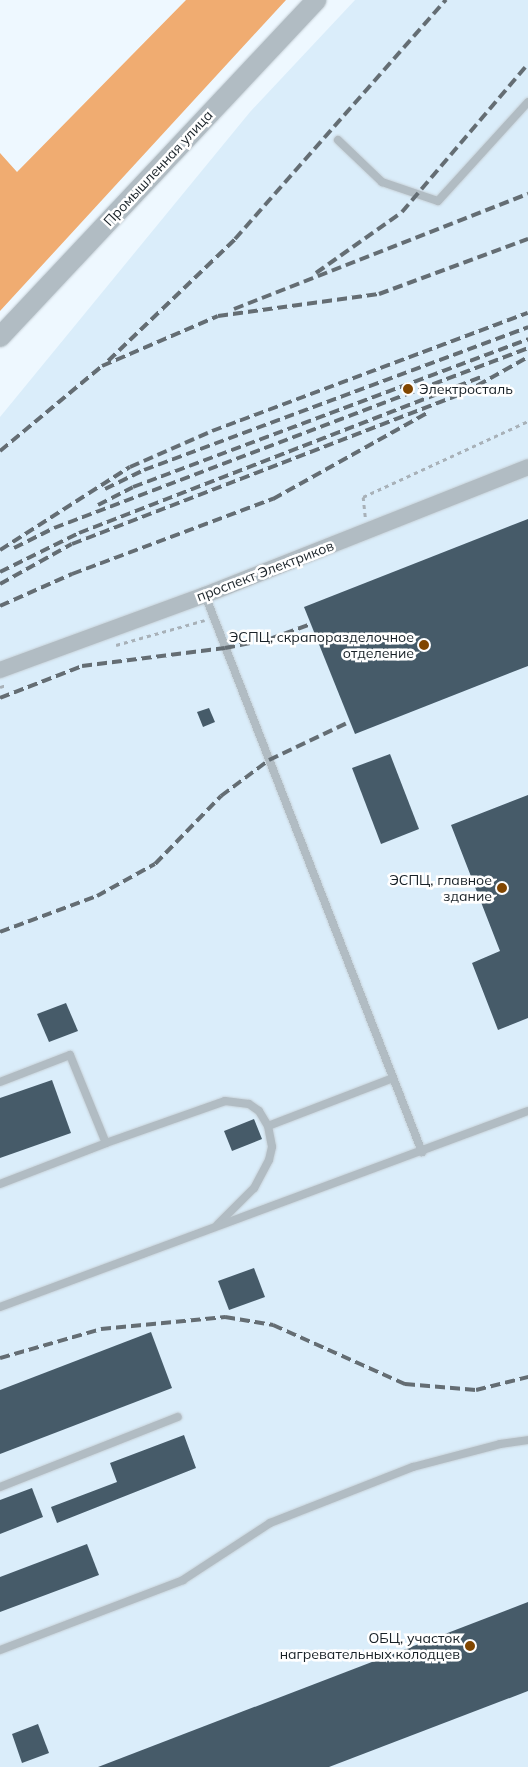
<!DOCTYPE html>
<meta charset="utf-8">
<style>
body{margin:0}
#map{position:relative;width:528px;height:1767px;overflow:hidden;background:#eef8ff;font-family:Mulish,sans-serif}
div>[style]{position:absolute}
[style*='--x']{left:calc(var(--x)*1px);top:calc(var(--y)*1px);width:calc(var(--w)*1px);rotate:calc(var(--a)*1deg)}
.built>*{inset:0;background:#daedfa}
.forest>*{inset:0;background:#f0ac71}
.building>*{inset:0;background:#465b69}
.path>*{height:2.5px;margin-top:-1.25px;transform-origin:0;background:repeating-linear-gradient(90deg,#a8b1b8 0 4px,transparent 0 8px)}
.roads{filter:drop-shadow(0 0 1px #c7d1d8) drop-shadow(0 0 1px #c7d1d8)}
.service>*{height:8px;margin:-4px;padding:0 4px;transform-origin:4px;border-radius:4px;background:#b1bcc3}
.minor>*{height:16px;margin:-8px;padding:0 8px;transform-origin:8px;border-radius:8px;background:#b1bcc3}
.tertiary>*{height:20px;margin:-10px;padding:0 10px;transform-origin:10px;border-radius:10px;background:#b1bcc3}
.rail>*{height:4px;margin-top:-2px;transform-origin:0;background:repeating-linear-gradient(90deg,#646d73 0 10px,transparent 0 15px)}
.dots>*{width:14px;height:14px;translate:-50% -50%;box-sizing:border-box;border:2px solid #fff;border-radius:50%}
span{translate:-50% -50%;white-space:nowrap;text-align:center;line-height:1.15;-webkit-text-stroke:5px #fff;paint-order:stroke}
.street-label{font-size:14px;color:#182127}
.poi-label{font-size:14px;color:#182127}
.left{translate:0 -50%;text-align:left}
.right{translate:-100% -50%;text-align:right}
</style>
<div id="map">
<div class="built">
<div style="clip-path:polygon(355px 0,528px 0,528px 1767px,0 1767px,0 417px,250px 112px)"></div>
</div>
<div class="forest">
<div style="clip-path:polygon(186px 0,286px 0,0 311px,0 153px,17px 172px)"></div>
</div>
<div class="building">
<div style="clip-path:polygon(528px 519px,528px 666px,355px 734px,304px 607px)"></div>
<div style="clip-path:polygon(209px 708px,215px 722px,203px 727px,197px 712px)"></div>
<div style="clip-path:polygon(390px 754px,419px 829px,381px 844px,352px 768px)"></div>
<div style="clip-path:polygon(528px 795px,528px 1018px,498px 1030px,472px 963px,500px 951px,451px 825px)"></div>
<div style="clip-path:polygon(66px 1003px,78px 1031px,49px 1042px,37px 1014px)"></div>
<div style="clip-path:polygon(52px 1080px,71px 1133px,0 1158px,0 1098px)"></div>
<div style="clip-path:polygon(254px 1119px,262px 1139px,232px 1151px,224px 1131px)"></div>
<div style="clip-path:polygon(254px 1268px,265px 1297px,229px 1310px,218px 1281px)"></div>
<div style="clip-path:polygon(151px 1332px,172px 1388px,0 1454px,0 1390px)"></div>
<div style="clip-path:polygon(184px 1435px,196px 1468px,57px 1523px,51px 1507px,117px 1482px,110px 1463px)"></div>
<div style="clip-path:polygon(32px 1488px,43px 1517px,0 1534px,0 1500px)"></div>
<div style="clip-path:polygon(87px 1544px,99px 1575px,0 1612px,0 1577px)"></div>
<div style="clip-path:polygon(528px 1602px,528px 1691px,329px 1767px,98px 1767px)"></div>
<div style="clip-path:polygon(38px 1724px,49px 1753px,22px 1763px,12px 1734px)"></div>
</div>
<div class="path">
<div style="--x:365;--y:517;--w:20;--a:-96"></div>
<div style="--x:363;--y:497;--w:182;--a:-24.7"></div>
<div style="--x:116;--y:645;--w:92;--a:-15.7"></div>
<div style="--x:0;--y:687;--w:6;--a:-18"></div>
</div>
<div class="roads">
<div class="service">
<div style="--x:338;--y:140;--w:61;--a:43.7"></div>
<div style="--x:382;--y:182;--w:59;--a:18.7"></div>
<div style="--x:438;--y:201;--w:134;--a:-47.7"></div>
<div style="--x:205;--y:595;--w:598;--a:68.71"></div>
<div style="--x:0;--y:1082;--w:75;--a:-21.1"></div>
<div style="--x:70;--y:1055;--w:95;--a:67.8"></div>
<div style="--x:106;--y:1143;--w:126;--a:-19.4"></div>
<div style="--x:225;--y:1101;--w:24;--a:7"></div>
<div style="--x:249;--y:1104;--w:12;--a:35"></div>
<div style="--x:259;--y:1111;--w:17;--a:59"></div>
<div style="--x:268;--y:1126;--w:21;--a:79"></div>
<div style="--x:272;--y:1147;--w:13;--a:103"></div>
<div style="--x:269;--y:1160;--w:32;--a:118"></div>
<div style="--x:254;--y:1188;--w:52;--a:135"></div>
<div style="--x:268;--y:1126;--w:134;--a:-21"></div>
<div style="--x:0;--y:1184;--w:114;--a:-21.1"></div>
<div style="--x:0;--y:1307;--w:563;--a:-20.37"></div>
<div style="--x:0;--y:1487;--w:191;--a:-21.5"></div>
<div style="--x:0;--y:1650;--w:196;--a:-20.9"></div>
<div style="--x:183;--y:1580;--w:104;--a:-33.2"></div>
<div style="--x:270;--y:1523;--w:154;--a:-21.4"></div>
<div style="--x:413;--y:1467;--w:90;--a:-14.8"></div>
<div style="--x:500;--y:1444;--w:28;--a:-8"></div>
</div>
<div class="minor">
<div style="--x:0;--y:670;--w:218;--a:-20.1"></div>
<div style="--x:205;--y:595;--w:347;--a:-21.6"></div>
</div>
<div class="tertiary">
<div style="--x:0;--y:337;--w:462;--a:-46.8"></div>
</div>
</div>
<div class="rail">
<div style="--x:316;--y:273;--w:105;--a:-35.3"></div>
<div style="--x:402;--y:212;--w:194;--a:-49.6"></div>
<div style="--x:234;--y:309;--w:316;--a:-21.4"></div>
<div style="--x:108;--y:361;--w:176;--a:-43.8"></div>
<div style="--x:235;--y:239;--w:319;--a:-48.6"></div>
<div style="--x:0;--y:451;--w:133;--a:-39.8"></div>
<div style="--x:102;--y:366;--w:126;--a:-23.3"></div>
<div style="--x:218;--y:316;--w:162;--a:-7.8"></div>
<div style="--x:379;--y:294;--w:159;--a:-20.3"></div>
<div style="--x:105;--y:489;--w:43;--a:-26"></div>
<div style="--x:144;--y:470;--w:410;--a:-20.4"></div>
<div style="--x:98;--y:505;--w:39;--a:-27"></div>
<div style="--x:133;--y:487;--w:422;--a:-20.5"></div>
<div style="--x:14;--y:548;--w:45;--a:-26.6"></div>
<div style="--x:54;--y:528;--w:507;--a:-20.79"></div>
<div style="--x:0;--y:550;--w:154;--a:-32.6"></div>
<div style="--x:130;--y:467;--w:90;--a:-23.7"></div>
<div style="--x:212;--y:431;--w:337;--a:-20.5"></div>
<div style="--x:0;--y:572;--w:88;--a:-26.3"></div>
<div style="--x:79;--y:533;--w:433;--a:-21.2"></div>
<div style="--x:0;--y:584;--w:82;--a:-29.1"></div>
<div style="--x:72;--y:544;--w:420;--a:-21.1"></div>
<div style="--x:464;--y:393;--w:73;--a:-29.4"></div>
<div style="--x:0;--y:606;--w:79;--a:-24"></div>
<div style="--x:72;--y:574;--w:215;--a:-20.5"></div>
<div style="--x:273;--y:499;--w:176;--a:-29.2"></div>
<div style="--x:0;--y:698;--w:88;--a:-21.3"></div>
<div style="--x:82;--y:666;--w:144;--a:-7.2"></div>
<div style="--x:225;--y:648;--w:46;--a:-11.3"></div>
<div style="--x:270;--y:639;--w:44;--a:-20.1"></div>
<div style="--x:0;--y:932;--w:103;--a:-20.4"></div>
<div style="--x:97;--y:896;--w:66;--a:-28.9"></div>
<div style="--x:155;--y:864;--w:95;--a:-45.9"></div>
<div style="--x:221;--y:796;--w:60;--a:-36.9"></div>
<div style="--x:269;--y:760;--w:89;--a:-25.4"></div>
<div style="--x:0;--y:1358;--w:105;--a:-16"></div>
<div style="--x:101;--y:1329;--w:125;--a:-5.5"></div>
<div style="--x:225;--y:1317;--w:49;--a:9.5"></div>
<div style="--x:273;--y:1325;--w:145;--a:24.1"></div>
<div style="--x:405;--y:1384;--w:71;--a:4.8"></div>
<div style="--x:476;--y:1390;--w:54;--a:-14"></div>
</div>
<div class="dots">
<div style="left:408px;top:389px;background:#814600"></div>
<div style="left:424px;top:645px;background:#814600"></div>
<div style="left:502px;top:888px;background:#814600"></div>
<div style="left:470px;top:1646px;background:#814600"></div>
</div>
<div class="street-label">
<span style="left:158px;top:168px;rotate:-47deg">Промышленная улица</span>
<span style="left:265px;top:571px;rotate:-21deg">проспект Электриков</span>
</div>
<div class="poi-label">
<span class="left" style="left:419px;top:389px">Электросталь</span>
<span class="right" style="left:414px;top:645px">ЭСПЦ, скрапоразделочное<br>отделение</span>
<span class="right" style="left:492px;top:888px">ЭСПЦ, главное<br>здание</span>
<span class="right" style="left:460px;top:1646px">ОБЦ, участок<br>нагревательных колодцев</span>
</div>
</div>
